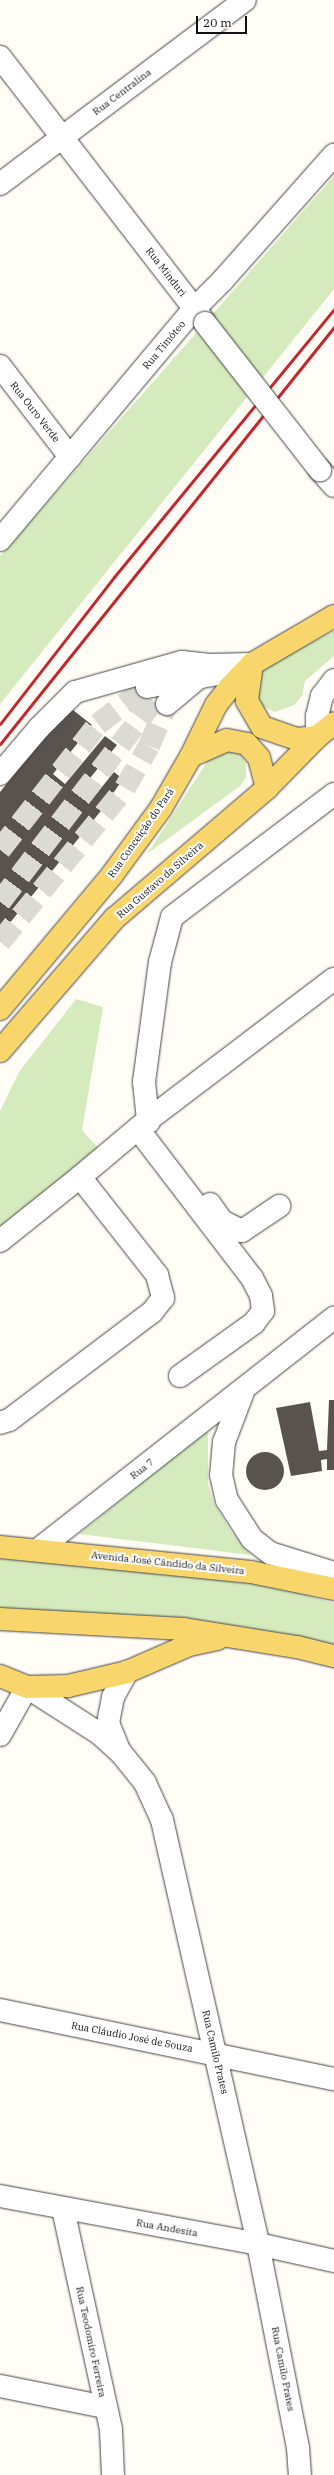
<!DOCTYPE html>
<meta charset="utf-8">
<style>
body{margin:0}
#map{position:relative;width:334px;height:2475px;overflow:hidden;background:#fffdf5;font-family:"IBM Plex Serif",serif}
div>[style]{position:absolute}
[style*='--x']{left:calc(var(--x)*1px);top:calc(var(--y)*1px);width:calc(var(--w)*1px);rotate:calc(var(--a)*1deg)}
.green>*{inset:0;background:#d5ebbd}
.building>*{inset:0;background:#5a524d}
.round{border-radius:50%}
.minor-tunnel>*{height:22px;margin-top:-11px;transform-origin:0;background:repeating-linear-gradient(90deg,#dbdad3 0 22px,transparent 0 33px)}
.roads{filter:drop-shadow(0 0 1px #444) drop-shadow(0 0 1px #444)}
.minor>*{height:22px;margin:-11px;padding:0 11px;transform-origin:11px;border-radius:11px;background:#fff}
.major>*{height:22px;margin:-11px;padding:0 11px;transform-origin:11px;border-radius:11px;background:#f9d66b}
.rail>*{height:3px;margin:-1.5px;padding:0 1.5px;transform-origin:1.5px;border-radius:1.5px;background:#c4262e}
.bridges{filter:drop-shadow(0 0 1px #444) drop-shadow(0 0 1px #444)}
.minor-bridge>*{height:22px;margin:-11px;padding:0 11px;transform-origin:11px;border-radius:11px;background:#fff}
span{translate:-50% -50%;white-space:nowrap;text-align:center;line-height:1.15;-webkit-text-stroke:4px #fff;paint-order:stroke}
.street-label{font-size:10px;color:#111}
.scale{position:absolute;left:196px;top:16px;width:51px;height:18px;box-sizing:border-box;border:2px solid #111;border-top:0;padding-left:5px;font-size:12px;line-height:14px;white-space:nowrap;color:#111;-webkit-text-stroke:3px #fff;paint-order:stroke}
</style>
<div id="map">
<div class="green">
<div style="clip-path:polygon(334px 176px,334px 289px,0 704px,0 556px)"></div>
<div style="clip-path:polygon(334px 631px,334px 656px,305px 681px,302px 696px,294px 705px,275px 712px,261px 706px,254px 695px,252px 680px,270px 664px)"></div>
<div style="clip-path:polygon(222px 751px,240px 753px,246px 764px,246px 777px,240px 786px,147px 854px,211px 756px)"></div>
<div style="clip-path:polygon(76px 999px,103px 1007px,82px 1130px,101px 1151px,0 1236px,0 1111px,19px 1072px)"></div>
<div style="clip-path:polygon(208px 1430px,208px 1484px,215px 1505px,231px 1531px,251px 1555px,79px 1534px)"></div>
<div style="clip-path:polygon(0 1559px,62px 1561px,254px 1581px,334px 1603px,334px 1648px,0 1609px)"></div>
</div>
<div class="building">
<div style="clip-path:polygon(73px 710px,92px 725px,53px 774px,65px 784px,105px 736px,117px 745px,77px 794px,89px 803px,114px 772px,123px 779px,100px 812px,0 935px,0 792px,49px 731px)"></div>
<div style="clip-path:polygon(329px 1400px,334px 1400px,334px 1470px,327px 1470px,327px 1459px,321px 1460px,322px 1471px,291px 1476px,276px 1408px,310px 1402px,319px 1451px,327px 1450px)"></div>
<div class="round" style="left:246px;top:1452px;width:38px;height:38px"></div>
</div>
<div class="minor-tunnel">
<div style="--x:0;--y:850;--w:160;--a:-52.1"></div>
<div style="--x:98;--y:724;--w:61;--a:-37.1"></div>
<div style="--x:0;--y:902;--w:260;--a:-52.6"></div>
<div style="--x:0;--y:942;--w:198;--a:-50.9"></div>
<div style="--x:125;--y:788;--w:48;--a:-60.3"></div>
<div style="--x:149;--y:746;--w:46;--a:-66.8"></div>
</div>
<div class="roads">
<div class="minor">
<div style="--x:0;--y:57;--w:332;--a:52.3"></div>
<div style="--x:0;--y:184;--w:306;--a:-36.9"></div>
<div style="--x:0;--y:366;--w:115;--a:52.4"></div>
<div style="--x:320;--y:470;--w:21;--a:49"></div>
<div style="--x:0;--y:540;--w:302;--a:-50"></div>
<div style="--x:194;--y:309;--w:40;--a:-45"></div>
<div style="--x:222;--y:281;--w:169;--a:-48.4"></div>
<div style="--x:147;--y:687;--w:72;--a:-10.4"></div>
<div style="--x:167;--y:704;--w:40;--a:-40"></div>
<div style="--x:317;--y:737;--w:21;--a:-90"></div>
<div style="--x:317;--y:716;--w:21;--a:-76"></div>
<div style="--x:322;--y:696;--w:20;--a:-53"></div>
<div style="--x:0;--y:774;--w:60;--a:-49.7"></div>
<div style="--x:39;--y:728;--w:51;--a:-45"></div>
<div style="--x:75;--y:692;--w:111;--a:-15.7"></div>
<div style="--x:182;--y:662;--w:30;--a:6"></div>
<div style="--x:212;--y:665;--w:40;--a:-1.4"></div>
<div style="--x:334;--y:794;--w:203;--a:142.8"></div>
<div style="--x:172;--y:917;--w:47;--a:104.9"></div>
<div style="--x:160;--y:962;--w:121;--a:97.6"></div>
<div style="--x:144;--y:1082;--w:38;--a:84"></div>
<div style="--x:148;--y:1120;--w:233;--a:-37.2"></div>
<div style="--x:138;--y:1129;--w:188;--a:52.6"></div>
<div style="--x:252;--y:1278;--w:20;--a:63"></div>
<div style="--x:261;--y:1296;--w:15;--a:82"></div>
<div style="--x:263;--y:1311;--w:15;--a:127"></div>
<div style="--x:254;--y:1323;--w:91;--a:144.4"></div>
<div style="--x:80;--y:1177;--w:89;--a:-40"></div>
<div style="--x:148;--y:1120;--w:2;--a:63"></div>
<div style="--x:210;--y:1204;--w:21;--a:55"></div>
<div style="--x:222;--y:1221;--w:22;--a:27"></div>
<div style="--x:242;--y:1231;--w:45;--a:-34"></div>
<div style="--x:0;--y:1241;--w:102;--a:-38.7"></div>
<div style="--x:80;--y:1177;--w:125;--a:51.8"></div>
<div style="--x:157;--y:1275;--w:24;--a:75"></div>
<div style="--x:163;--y:1298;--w:18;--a:128"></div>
<div style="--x:152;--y:1312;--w:179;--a:142.9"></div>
<div style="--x:9;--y:1420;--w:9;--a:162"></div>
<div style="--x:243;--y:1392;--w:53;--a:110.8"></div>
<div style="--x:224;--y:1442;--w:33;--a:95"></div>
<div style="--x:221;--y:1475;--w:26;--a:77"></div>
<div style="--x:227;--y:1500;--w:46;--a:57.3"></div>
<div style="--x:252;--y:1539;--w:23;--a:38"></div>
<div style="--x:270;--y:1553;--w:67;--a:17.4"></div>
<div style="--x:39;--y:1549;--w:375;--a:-38.1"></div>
<div style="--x:0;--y:1735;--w:55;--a:-60.6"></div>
<div style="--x:27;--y:1687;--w:87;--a:32.8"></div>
<div style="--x:100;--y:1734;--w:28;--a:42"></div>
<div style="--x:121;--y:1753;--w:38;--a:51"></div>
<div style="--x:145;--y:1783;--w:41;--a:65.3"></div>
<div style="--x:162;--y:1820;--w:435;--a:77.2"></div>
<div style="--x:258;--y:2244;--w:208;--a:78.9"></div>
<div style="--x:298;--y:2448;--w:27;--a:86"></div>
<div style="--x:119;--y:1750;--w:29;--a:-112"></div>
<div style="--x:108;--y:1723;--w:26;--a:-79"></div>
<div style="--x:113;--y:1697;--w:29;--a:-61"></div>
<div style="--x:0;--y:2010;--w:341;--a:11.7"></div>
<div style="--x:0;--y:2196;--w:262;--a:10.5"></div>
<div style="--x:258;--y:2244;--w:78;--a:12.6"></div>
<div style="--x:63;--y:2209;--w:226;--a:77.7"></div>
<div style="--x:111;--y:2430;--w:45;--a:87.5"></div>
<div style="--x:0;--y:2386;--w:107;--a:11.3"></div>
</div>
<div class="major">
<div style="--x:252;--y:664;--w:37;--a:98"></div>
<div style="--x:247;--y:701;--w:30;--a:60"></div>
<div style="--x:262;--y:727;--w:37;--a:19"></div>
<div style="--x:297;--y:739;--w:20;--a:-6"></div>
<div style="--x:191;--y:756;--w:39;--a:-24"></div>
<div style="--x:227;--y:740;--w:20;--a:11"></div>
<div style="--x:247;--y:744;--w:18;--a:49"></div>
<div style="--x:259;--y:758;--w:31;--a:75"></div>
<div style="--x:0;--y:1009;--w:175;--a:-50.1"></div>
<div style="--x:112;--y:875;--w:83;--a:-53.8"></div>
<div style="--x:161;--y:808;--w:60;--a:-60"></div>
<div style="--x:191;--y:756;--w:57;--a:-63.9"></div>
<div style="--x:216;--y:705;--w:23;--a:-52"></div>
<div style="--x:230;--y:687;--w:32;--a:-46"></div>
<div style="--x:252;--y:664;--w:95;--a:-30.3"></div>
<div style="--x:0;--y:1051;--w:176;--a:-49.2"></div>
<div style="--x:115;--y:918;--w:200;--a:-40.5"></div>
<div style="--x:267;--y:788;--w:71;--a:-45.6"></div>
<div style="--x:317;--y:737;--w:22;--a:-39"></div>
<div style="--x:0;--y:1547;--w:252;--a:5.7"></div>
<div style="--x:251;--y:1572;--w:85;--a:11.6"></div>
<div style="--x:0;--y:1619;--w:184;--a:3.1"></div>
<div style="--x:184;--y:1629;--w:114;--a:9.1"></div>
<div style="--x:297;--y:1647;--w:38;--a:14"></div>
<div style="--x:0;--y:1676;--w:29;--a:22"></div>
<div style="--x:27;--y:1687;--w:41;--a:-1.4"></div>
<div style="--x:68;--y:1686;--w:61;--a:-13.3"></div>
<div style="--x:127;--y:1672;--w:68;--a:-23.5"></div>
<div style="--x:189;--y:1645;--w:29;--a:-12"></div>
</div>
</div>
<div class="rail">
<div style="--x:0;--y:724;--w:186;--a:-52.2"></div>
<div style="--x:114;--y:577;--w:347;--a:-50.6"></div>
<div style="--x:0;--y:744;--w:534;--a:-51.31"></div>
</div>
<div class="bridges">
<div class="minor-bridge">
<div style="--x:205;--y:323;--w:187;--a:52"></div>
</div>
</div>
<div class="street-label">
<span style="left:122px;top:92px;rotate:-37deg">Rua Centralina</span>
<span style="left:166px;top:272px;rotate:52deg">Rua Minduri</span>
<span style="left:164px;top:345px;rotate:-50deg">Rua Timóteo</span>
<span style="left:35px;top:412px;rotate:52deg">Rua Ouro Verde</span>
<span style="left:141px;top:833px;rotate:-55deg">Rua Conceição do Pará</span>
<span style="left:160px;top:880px;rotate:-41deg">Rua Gustavo da Silveira</span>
<span style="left:142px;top:1469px;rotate:-38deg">Rua 7</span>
<span style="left:168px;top:1563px;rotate:6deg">Avenida José Cândido da Silveira</span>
<span style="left:132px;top:2037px;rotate:11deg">Rua Cláudio José de Souza</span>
<span style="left:215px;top:2052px;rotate:77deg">Rua Camilo Prates</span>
<span style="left:167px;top:2228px;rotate:10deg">Rua Andesita</span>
<span style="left:91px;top:2342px;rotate:78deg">Rua Teodomiro Ferreira</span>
<span style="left:283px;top:2369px;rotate:79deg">Rua Camilo Prates</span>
</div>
<div class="scale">20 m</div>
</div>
